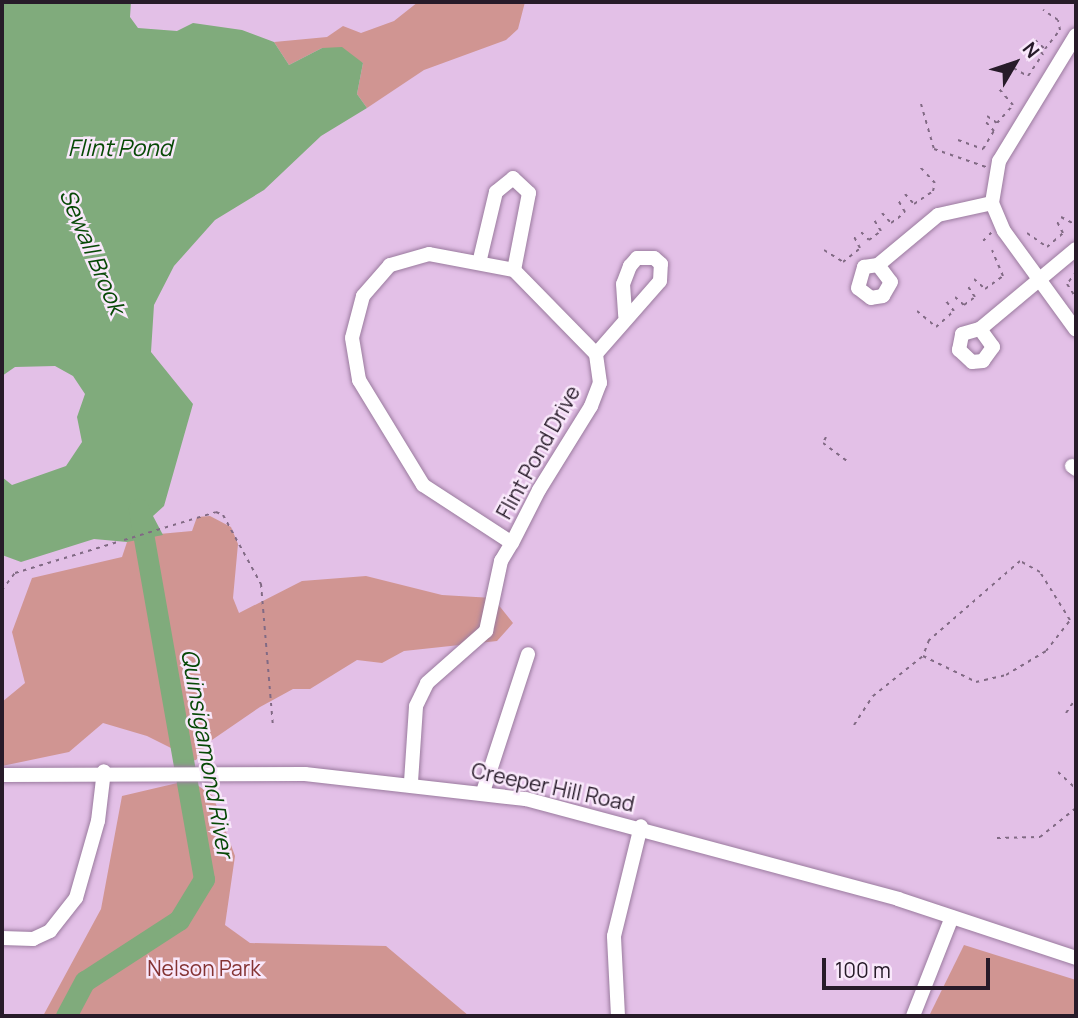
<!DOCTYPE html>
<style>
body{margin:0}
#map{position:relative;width:1078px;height:1018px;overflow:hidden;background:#e3c0e7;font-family:Manrope,sans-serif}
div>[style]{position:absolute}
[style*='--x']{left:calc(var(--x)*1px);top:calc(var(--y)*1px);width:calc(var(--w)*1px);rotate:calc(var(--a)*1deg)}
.green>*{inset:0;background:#d09592}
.water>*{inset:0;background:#80ab7c}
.river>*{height:21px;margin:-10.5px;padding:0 10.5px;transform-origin:10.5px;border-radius:10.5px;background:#80ab7c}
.path>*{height:2px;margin-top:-1px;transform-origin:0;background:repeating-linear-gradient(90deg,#816a84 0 3.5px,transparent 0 8.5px)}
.roads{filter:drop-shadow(0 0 2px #9a7a9e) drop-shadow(0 0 2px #9a7a9e)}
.minor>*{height:14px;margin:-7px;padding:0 7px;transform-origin:7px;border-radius:7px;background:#fff}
span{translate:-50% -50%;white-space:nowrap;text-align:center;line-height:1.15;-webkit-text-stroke:5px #f9e8fb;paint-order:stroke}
.street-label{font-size:21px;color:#271b29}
.park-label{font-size:21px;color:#843333}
.water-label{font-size:23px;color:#074906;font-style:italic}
.frame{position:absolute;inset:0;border:4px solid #271b29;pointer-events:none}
.north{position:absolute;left:980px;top:28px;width:70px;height:70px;-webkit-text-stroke:5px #f9e8fb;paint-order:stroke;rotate:51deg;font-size:19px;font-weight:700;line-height:28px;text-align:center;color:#271b29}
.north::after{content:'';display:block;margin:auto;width:24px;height:32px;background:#271b29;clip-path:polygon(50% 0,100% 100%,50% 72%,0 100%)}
.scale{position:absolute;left:822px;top:958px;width:168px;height:32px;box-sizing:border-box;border:4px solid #271b29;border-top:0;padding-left:9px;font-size:21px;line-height:24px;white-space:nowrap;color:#271b29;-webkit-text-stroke:5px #f9e8fb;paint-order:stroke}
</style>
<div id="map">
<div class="green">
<div style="clip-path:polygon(418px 2px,525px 2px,518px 29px,506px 40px,424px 70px,367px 108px,357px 94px,363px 63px,322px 48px,289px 65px,274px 42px,327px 37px,343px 26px,361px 33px,394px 21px)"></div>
<div style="clip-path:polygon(210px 516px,231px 527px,238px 544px,233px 598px,239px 613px,302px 581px,366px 576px,442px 595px,493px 598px,513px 623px,497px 641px,404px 651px,382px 663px,357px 660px,310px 689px,293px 689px,260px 707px,209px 742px,196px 760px,184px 762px,179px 752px,147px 736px,103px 723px,69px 752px,2px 766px,2px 702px,25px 683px,12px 632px,32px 578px,122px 557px,127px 542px,137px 536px,192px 531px,197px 517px)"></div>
<div style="clip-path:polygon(190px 780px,213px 796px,235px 856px,225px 925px,250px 943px,386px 946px,469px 1016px,43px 1016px,101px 909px,122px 796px)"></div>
<div style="clip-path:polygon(964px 945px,1076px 980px,1076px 1016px,929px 1016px)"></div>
</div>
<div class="water">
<div style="clip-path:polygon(2px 2px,131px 2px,130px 17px,138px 28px,177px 31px,193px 23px,242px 30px,274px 42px,289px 65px,322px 48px,342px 47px,363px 63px,357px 94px,367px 108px,321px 136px,264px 190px,215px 220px,174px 266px,154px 305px,151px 352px,193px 404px,164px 506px,153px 516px,163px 535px,127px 542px,94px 539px,21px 562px,2px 555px,2px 477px,12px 485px,66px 466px,82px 442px,77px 417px,85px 394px,73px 376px,55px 366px,15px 367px,2px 376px)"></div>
</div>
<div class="river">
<div style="--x:66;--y:1016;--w:40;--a:-62"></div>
<div style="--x:85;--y:981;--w:112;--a:-33"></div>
<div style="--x:179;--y:920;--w:48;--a:-58.6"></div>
<div style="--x:204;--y:879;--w:376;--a:-100"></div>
</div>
<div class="path">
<div style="--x:1071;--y:2;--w:5;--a:0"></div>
<div style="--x:1035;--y:40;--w:13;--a:42"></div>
<div style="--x:1045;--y:49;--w:24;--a:-52"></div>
<div style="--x:1060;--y:30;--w:10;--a:-101"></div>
<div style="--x:1058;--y:20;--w:18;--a:-146"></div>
<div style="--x:1006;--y:64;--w:25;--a:29"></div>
<div style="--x:1028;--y:76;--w:27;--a:-56"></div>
<div style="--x:1043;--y:54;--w:13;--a:-141"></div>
<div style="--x:921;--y:104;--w:47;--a:73.9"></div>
<div style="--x:934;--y:149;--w:55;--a:19.1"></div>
<div style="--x:987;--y:116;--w:12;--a:35"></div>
<div style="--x:997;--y:123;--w:24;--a:-48"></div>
<div style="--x:1013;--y:105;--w:23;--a:-131"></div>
<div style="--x:958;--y:140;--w:27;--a:20"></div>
<div style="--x:983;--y:149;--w:21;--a:-59"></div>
<div style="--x:994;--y:131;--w:15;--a:-132"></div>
<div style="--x:905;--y:194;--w:13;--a:48"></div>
<div style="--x:914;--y:204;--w:23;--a:-34"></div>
<div style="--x:933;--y:191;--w:8;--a:-76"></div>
<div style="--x:935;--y:183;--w:21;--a:-133"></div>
<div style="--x:882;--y:213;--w:13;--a:48"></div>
<div style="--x:891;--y:223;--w:9;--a:-36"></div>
<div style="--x:898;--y:218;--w:9;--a:-41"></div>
<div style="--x:905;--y:212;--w:14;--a:-120"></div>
<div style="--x:1061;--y:217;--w:17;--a:28"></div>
<div style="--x:861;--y:232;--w:11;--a:45"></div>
<div style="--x:869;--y:240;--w:15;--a:-37"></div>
<div style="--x:881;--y:231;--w:13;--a:-122"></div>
<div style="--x:1027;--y:233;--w:24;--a:35"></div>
<div style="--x:1047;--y:247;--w:21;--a:-41"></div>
<div style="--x:1063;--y:233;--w:15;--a:-118"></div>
<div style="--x:983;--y:241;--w:13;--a:-45"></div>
<div style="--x:824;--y:250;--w:22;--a:32"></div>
<div style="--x:843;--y:262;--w:22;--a:-39"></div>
<div style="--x:860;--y:248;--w:15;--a:-118"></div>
<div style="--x:1076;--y:272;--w:15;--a:127"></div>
<div style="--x:1067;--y:284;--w:17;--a:57"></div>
<div style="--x:974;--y:279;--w:15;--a:42"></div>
<div style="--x:985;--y:289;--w:22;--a:-36"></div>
<div style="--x:1003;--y:276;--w:28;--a:-113"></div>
<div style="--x:955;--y:297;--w:12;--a:42"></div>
<div style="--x:964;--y:305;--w:14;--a:-36"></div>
<div style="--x:975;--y:297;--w:14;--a:-124"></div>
<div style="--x:917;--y:311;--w:25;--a:40"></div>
<div style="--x:936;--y:327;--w:24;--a:-42"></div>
<div style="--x:954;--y:311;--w:13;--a:-129"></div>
<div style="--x:826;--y:437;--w:7;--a:117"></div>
<div style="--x:823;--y:443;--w:31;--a:37"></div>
<div style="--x:124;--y:540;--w:96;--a:-16.9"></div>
<div style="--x:216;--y:512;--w:8;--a:23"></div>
<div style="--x:223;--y:515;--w:79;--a:61.2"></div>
<div style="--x:261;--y:584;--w:144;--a:85.2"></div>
<div style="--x:2;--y:590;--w:21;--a:-53"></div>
<div style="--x:15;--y:573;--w:108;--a:-16.8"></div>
<div style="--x:1066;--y:713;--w:18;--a:-56"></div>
<div style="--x:854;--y:725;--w:35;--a:-57"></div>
<div style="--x:873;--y:696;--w:64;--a:-38.7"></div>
<div style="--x:923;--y:656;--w:59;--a:26.1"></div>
<div style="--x:976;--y:682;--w:31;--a:-13"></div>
<div style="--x:1006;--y:675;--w:47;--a:-31"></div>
<div style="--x:1046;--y:651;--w:39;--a:-52"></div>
<div style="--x:1070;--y:620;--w:57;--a:-122"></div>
<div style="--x:1040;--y:572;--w:23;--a:-151"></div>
<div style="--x:1020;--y:561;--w:121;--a:139"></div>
<div style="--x:929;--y:640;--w:17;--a:111"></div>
<div style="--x:1058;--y:772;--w:25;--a:43"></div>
<div style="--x:997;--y:838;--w:43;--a:-1.3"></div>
<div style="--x:1040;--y:837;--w:46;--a:-38.9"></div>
</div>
<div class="roads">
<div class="minor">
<div style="--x:1076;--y:35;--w:148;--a:121.4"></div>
<div style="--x:999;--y:161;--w:43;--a:99.5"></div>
<div style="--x:992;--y:203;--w:30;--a:67"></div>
<div style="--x:1004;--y:231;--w:122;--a:54"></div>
<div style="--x:480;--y:259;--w:69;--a:-76.6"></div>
<div style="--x:496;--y:192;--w:22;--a:-39"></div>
<div style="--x:513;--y:178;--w:22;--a:43"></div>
<div style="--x:529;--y:193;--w:78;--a:101"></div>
<div style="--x:878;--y:265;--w:21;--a:53"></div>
<div style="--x:891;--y:282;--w:16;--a:120"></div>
<div style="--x:883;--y:296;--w:12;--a:171"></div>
<div style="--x:871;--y:298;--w:16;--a:-142"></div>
<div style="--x:858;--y:288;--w:22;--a:-74"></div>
<div style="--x:864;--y:267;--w:14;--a:-8"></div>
<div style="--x:878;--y:265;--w:78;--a:-39.8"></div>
<div style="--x:938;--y:215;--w:55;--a:-12.5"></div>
<div style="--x:980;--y:329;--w:22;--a:54"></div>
<div style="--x:993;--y:347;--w:17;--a:126"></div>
<div style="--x:983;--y:361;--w:11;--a:175"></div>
<div style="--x:972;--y:362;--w:18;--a:-137"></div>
<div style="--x:959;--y:350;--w:16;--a:-79"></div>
<div style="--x:962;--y:334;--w:19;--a:-16"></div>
<div style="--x:980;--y:329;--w:125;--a:-39.8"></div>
<div style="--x:596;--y:354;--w:97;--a:-48.8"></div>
<div style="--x:660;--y:281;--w:17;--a:-87"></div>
<div style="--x:661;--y:264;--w:9;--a:-139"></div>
<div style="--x:654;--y:258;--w:17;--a:180"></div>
<div style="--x:637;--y:258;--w:11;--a:131"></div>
<div style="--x:630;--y:266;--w:19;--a:111"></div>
<div style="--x:623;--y:284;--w:32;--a:86"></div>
<div style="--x:1072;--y:466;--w:5;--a:37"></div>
<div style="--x:2;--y:775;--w:303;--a:-0.2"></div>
<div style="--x:305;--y:774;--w:222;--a:6.5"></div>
<div style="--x:526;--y:799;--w:385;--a:15"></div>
<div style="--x:898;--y:899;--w:188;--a:18.3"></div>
<div style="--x:411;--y:782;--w:76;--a:-86.2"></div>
<div style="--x:416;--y:706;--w:25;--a:-64"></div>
<div style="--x:427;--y:683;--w:79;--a:-41.4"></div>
<div style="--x:486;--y:631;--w:72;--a:-77.9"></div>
<div style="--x:501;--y:561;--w:21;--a:-59"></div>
<div style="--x:512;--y:543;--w:59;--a:-63"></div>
<div style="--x:539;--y:490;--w:99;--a:-58.2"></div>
<div style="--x:591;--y:406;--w:25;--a:-69"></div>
<div style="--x:600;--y:383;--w:29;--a:-98"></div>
<div style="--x:596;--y:354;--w:117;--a:-134.3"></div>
<div style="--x:514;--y:270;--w:86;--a:-169.3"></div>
<div style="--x:429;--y:254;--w:41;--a:164.2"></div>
<div style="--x:390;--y:265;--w:41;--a:131.1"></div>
<div style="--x:363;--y:296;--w:43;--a:104.7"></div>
<div style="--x:352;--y:338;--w:43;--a:80.5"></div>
<div style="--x:359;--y:380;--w:123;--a:58.6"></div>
<div style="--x:423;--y:485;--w:106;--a:33.1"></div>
<div style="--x:483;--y:792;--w:145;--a:-71.9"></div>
<div style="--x:2;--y:938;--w:31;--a:2"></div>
<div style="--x:33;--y:939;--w:19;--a:-25"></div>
<div style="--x:50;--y:931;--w:42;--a:-51.8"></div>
<div style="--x:76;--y:898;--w:80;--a:-74.1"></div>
<div style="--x:98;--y:821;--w:50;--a:-83.2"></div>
<div style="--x:618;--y:1016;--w:80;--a:-92.9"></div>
<div style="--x:614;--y:936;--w:113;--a:-76.2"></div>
<div style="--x:913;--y:1016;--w:106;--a:-68.5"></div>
</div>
</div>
<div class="street-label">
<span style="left:538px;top:452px;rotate:-61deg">Flint Pond Drive</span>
<span style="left:553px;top:787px;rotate:12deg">Creeper Hill Road</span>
</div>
<div class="park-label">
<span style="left:204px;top:968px">Nelson Park</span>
</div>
<div class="water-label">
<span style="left:120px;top:147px">Flint Pond</span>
<span style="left:93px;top:251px;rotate:67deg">Sewall Brook</span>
<span style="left:208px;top:753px;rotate:80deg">Quinsigamond River</span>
</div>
<div class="frame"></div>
<div class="north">N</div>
<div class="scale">100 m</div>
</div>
